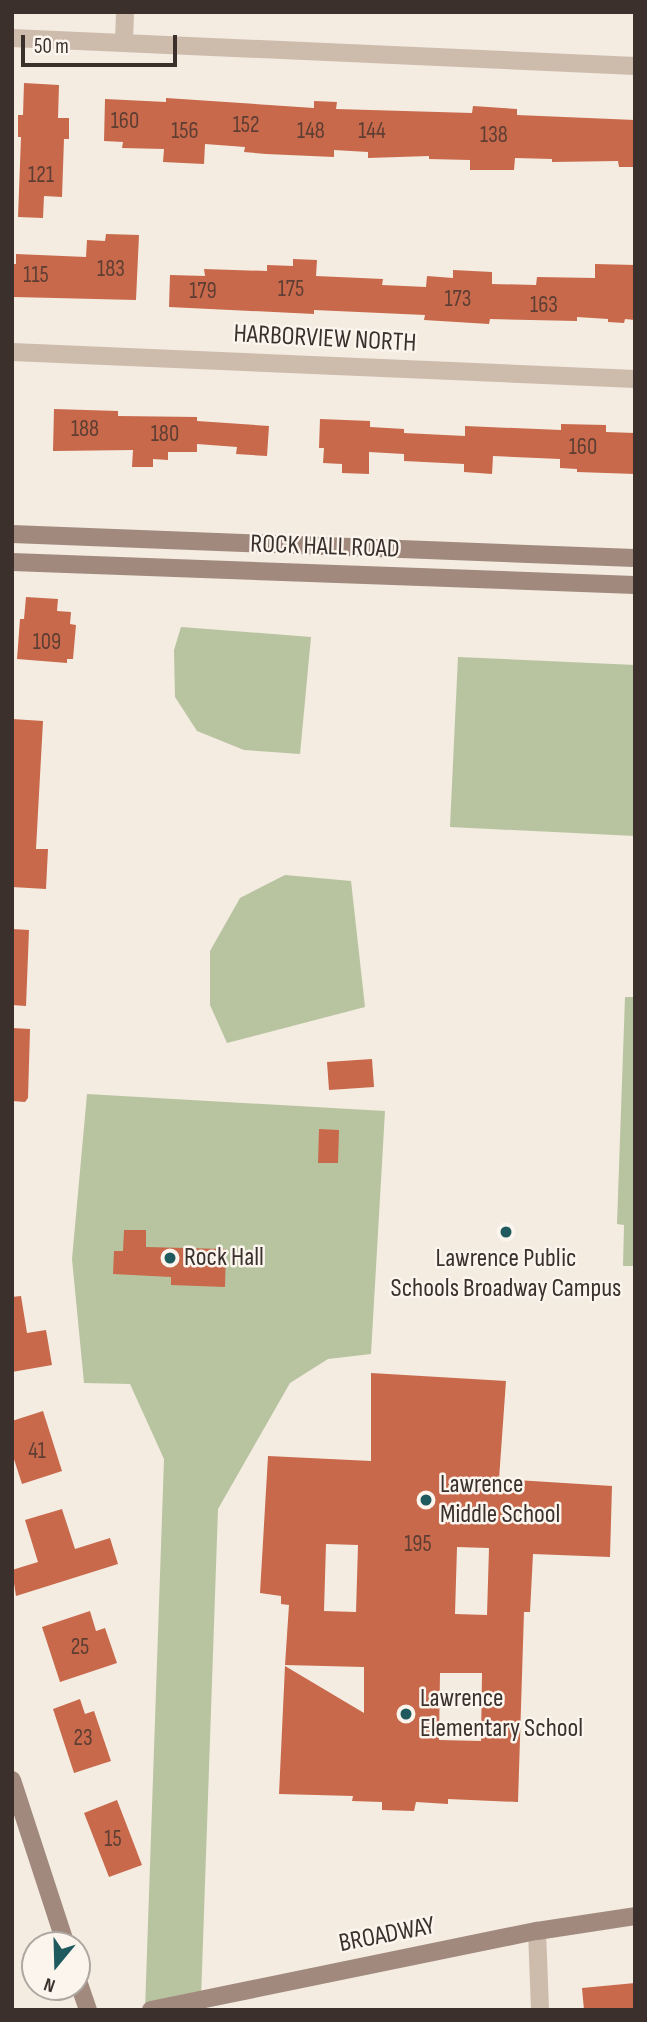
<!DOCTYPE html>
<style>
body{margin:0}
#map{position:relative;width:647px;height:2022px;overflow:hidden;background:#f4ebe1;font-family:"Sofia Sans Condensed",sans-serif}
div>[style]{position:absolute}
[style*='--x']{left:calc(var(--x)*1px);top:calc(var(--y)*1px);width:calc(var(--w)*1px);rotate:calc(var(--a)*1deg)}
.green>*{inset:0;background:#b8c4a0}
.building>*{inset:0;background:#c8694b}
.street>*{height:18px;margin:-9px;padding:0 9px;transform-origin:9px;border-radius:9px;background:#cdbbac}
.secondary>*{height:18px;margin:-9px;padding:0 9px;transform-origin:9px;border-radius:9px;background:#a18a7d}
.dots>*{width:19px;height:19px;translate:-50% -50%;box-sizing:border-box;border:4px solid #fbf5ee;border-radius:50%}
span{translate:-50% -50%;white-space:nowrap;text-align:center;line-height:1.15;-webkit-text-stroke:5px #fbf5ee;paint-order:stroke}
.number-label{font-size:23px;color:#5e3e33}
.number-label span{-webkit-text-stroke-width:0}
.street-label{font-size:26px;color:#3b302b}
.poi-label{font-size:26px;color:#3b302b}
.left{translate:0 -50%;text-align:left}
.frame{position:absolute;inset:0;border:14px solid #3b302b;pointer-events:none}
.north{position:absolute;left:21px;top:1931px;width:70px;height:70px;box-sizing:border-box;background:#fbf5ee;border:2px solid #aea6a0;border-radius:50%;rotate:199deg;font-size:19px;font-weight:700;line-height:28px;text-align:center;color:#3b302b}
.north::after{content:'';display:block;margin:auto;width:24px;height:32px;background:#1f5a5e;clip-path:polygon(50% 0,100% 100%,50% 72%,0 100%)}
.scale{position:absolute;left:21px;top:35px;width:156px;height:32px;box-sizing:border-box;border:4px solid #3b302b;border-top:0;padding-left:9px;font-size:21px;line-height:24px;white-space:nowrap;color:#3b302b;-webkit-text-stroke:5px #fbf5ee;paint-order:stroke}
</style>
<div id="map">
<div class="green">
<div style="clip-path:polygon(181px 627px,311px 637px,300px 754px,244px 750px,197px 731px,175px 697px,174px 650px)"></div>
<div style="clip-path:polygon(458px 657px,635px 665px,635px 836px,450px 827px)"></div>
<div style="clip-path:polygon(285px 875px,351px 881px,365px 1007px,227px 1043px,210px 1005px,210px 951px,240px 898px)"></div>
<div style="clip-path:polygon(625px 997px,635px 997px,635px 1266px,623px 1266px,624px 1225px,617px 1224px)"></div>
<div style="clip-path:polygon(87px 1094px,385px 1111px,371px 1354px,328px 1359px,290px 1383px,218px 1509px,201px 1999px,145px 2010px,164px 1459px,130px 1384px,84px 1383px,72px 1259px)"></div>
</div>
<div class="building">
<div style="clip-path:polygon(24px 83px,59px 85px,58px 118px,69px 118px,69px 139px,64px 139px,62px 197px,44px 196px,43px 218px,18px 217px,21px 137px,18px 137px,18px 115px,23px 115px)"></div>
<div style="clip-path:polygon(166px 98px,314px 108px,314px 101px,337px 102px,336px 109px,472px 113px,473px 106px,517px 109px,517px 115px,635px 120px,635px 167px,619px 167px,618px 161px,552px 162px,552px 159px,515px 158px,514px 170px,470px 170px,470px 160px,429px 159px,429px 156px,368px 158px,368px 152px,334px 150px,334px 157px,266px 154px,244px 152px,245px 147px,205px 144px,204px 164px,163px 162px,164px 149px,122px 148px,123px 142px,104px 141px,105px 99px,166px 102px)"></div>
<div style="clip-path:polygon(106px 234px,139px 235px,136px 300px,14px 297px,12px 264px,16px 264px,16px 254px,86px 257px,87px 240px,105px 241px)"></div>
<div style="clip-path:polygon(293px 259px,317px 260px,316px 276px,383px 279px,382px 285px,426px 287px,427px 276px,453px 278px,453px 270px,492px 272px,492px 284px,536px 285px,537px 277px,595px 278px,595px 264px,635px 265px,635px 320px,625px 319px,624px 323px,608px 322px,608px 319px,577px 317px,577px 321px,490px 319px,489px 324px,424px 320px,425px 315px,314px 310px,314px 314px,169px 307px,170px 275px,205px 276px,204px 269px,267px 271px,267px 265px,293px 266px)"></div>
<div style="clip-path:polygon(54px 409px,118px 411px,118px 416px,197px 417px,197px 421px,269px 426px,267px 456px,236px 454px,237px 447px,197px 444px,197px 452px,168px 452px,168px 460px,153px 459px,153px 467px,132px 467px,133px 450px,53px 451px)"></div>
<div style="clip-path:polygon(320px 419px,370px 421px,370px 427px,404px 429px,404px 433px,465px 436px,465px 426px,561px 430px,561px 424px,606px 425px,606px 432px,635px 433px,635px 474px,577px 472px,577px 469px,560px 468px,560px 459px,493px 456px,492px 474px,464px 472px,464px 464px,404px 461px,404px 454px,369px 452px,369px 474px,342px 473px,342px 464px,323px 463px,324px 448px,319px 448px)"></div>
<div style="clip-path:polygon(26px 597px,58px 599px,57px 611px,71px 612px,70px 624px,76px 625px,73px 659px,67px 659px,67px 663px,17px 659px,20px 619px,24px 619px)"></div>
<div style="clip-path:polygon(12px 719px,43px 721px,36px 849px,48px 849px,46px 889px,12px 887px)"></div>
<div style="clip-path:polygon(12px 929px,29px 930px,26px 1006px,12px 1005px)"></div>
<div style="clip-path:polygon(12px 1028px,30px 1029px,28px 1098px,25px 1102px,12px 1101px)"></div>
<div style="clip-path:polygon(372px 1059px,374px 1087px,329px 1090px,327px 1062px)"></div>
<div style="clip-path:polygon(319px 1129px,339px 1130px,338px 1163px,318px 1163px)"></div>
<div style="clip-path:polygon(124px 1230px,146px 1230px,146px 1247px,226px 1249px,225px 1287px,171px 1285px,171px 1277px,113px 1274px,114px 1251px,123px 1251px)"></div>
<div style="clip-path:polygon(21px 1296px,27px 1333px,46px 1330px,52px 1365px,12px 1372px,12px 1297px)"></div>
<div style="clip-path:polygon(evenodd,371px 1373px,506px 1381px,499px 1479px,612px 1486px,610px 1557px,533px 1554px,530px 1612px,524px 1612px,518px 1802px,448px 1799px,448px 1804px,416px 1802px,414px 1811px,382px 1810px,382px 1802px,352px 1801px,353px 1796px,279px 1794px,285px 1666px,364px 1713px,364px 1667px,285px 1665px,289px 1605px,281px 1604px,281px 1596px,260px 1593px,268px 1456px,371px 1461px,371px 1373px,326px 1544px,358px 1545px,356px 1612px,324px 1611px,326px 1544px,371px 1373px,457px 1547px,489px 1548px,487px 1615px,455px 1614px,457px 1547px,371px 1373px,440px 1673px,482px 1673px,481px 1741px,439px 1740px,440px 1673px)"></div>
<div style="clip-path:polygon(43px 1411px,62px 1471px,22px 1484px,12px 1453px,12px 1421px)"></div>
<div style="clip-path:polygon(62px 1509px,75px 1549px,110px 1538px,118px 1564px,16px 1596px,12px 1570px,38px 1562px,25px 1520px)"></div>
<div style="clip-path:polygon(90px 1611px,96px 1631px,105px 1628px,117px 1663px,60px 1682px,42px 1627px)"></div>
<div style="clip-path:polygon(80px 1699px,85px 1714px,94px 1711px,111px 1761px,74px 1773px,53px 1709px)"></div>
<div style="clip-path:polygon(117px 1800px,142px 1865px,109px 1877px,84px 1813px)"></div>
<div style="clip-path:polygon(635px 1983px,635px 2010px,584px 2010px,582px 1988px)"></div>
</div>
<div class="street">
<div style="--x:12;--y:38;--w:624;--a:2.57"></div>
<div style="--x:124;--y:41;--w:29;--a:-88"></div>
<div style="--x:12;--y:352;--w:624;--a:2.48"></div>
<div style="--x:537;--y:1931;--w:79;--a:87.8"></div>
</div>
<div class="secondary">
<div style="--x:12;--y:534;--w:623;--a:2.21"></div>
<div style="--x:12;--y:562;--w:623;--a:2.11"></div>
<div style="--x:12;--y:1780;--w:174;--a:71.9"></div>
<div style="--x:77;--y:1978;--w:34;--a:71"></div>
<div style="--x:151;--y:2010;--w:394;--a:-11.6"></div>
<div style="--x:537;--y:1931;--w:99;--a:-8.7"></div>
</div>
<div class="dots">
<div style="left:506px;top:1232px;background:#1f5a5e"></div>
<div style="left:170px;top:1258px;background:#1f5a5e"></div>
<div style="left:426px;top:1500px;background:#1f5a5e"></div>
<div style="left:406px;top:1714px;background:#1f5a5e"></div>
</div>
<div class="number-label">
<span style="left:125px;top:121px">160</span>
<span style="left:246px;top:125px">152</span>
<span style="left:185px;top:131px">156</span>
<span style="left:311px;top:131px">148</span>
<span style="left:372px;top:131px">144</span>
<span style="left:494px;top:135px">138</span>
<span style="left:41px;top:175px">121</span>
<span style="left:111px;top:269px">183</span>
<span style="left:36px;top:275px">115</span>
<span style="left:291px;top:289px">175</span>
<span style="left:203px;top:291px">179</span>
<span style="left:458px;top:299px">173</span>
<span style="left:544px;top:305px">163</span>
<span style="left:85px;top:429px">188</span>
<span style="left:165px;top:434px">180</span>
<span style="left:583px;top:447px">160</span>
<span style="left:47px;top:642px">109</span>
<span style="left:37px;top:1451px">41</span>
<span style="left:418px;top:1544px">195</span>
<span style="left:80px;top:1647px">25</span>
<span style="left:83px;top:1738px">23</span>
<span style="left:113px;top:1839px">15</span>
</div>
<div class="street-label">
<span style="left:325px;top:339px;rotate:3deg">HARBORVIEW NORTH</span>
<span style="left:325px;top:547px;rotate:2deg">ROCK HALL ROAD</span>
<span style="left:387px;top:1935px;rotate:-11deg">BROADWAY</span>
</div>
<div class="poi-label">
<span class="left" style="left:184px;top:1258px">Rock Hall</span>
<span style="left:506px;top:1274px">Lawrence Public<br>Schools Broadway Campus</span>
<span class="left" style="left:440px;top:1500px">Lawrence<br>Middle School</span>
<span class="left" style="left:420px;top:1714px">Lawrence<br>Elementary School</span>
</div>
<div class="frame"></div>
<div class="north">N</div>
<div class="scale">50 m</div>
</div>
